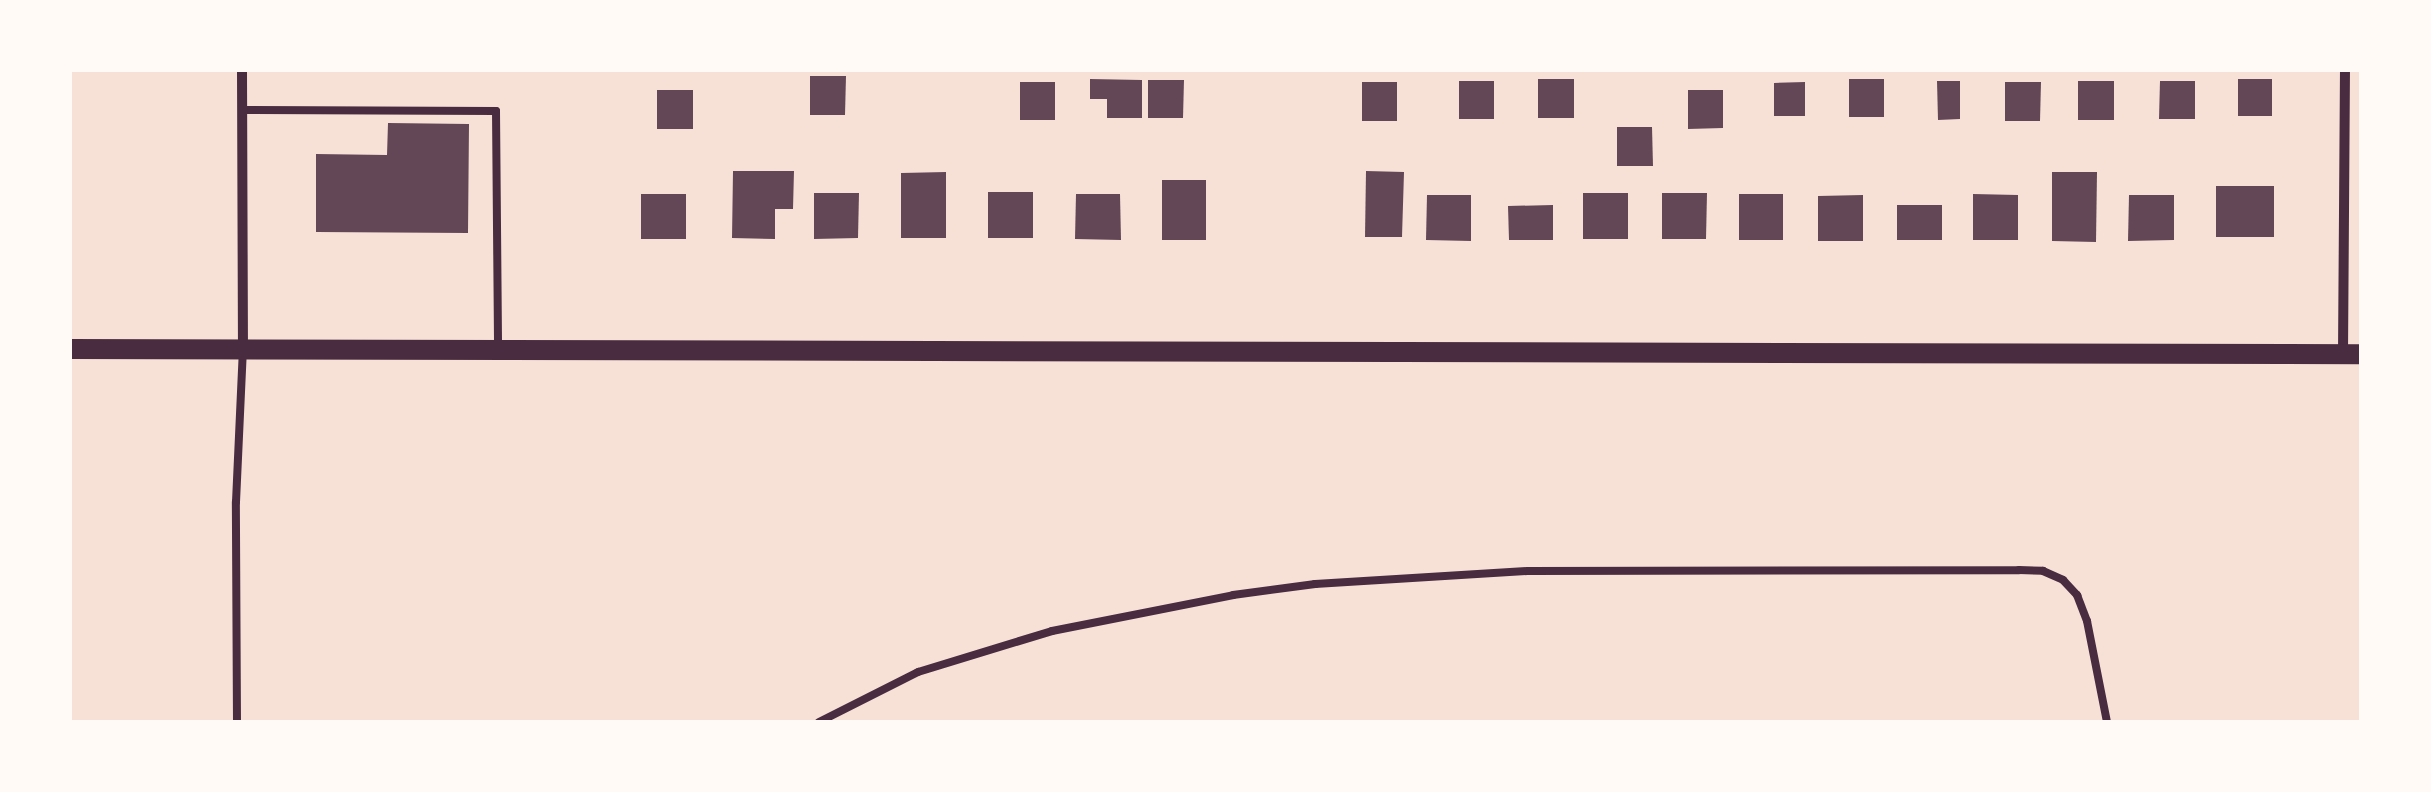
<!DOCTYPE html>
<style>
body{margin:0}
#map{position:relative;width:2431px;height:792px;overflow:hidden;background:#f7e1d7;font-family:"DejaVu Sans",sans-serif}
div>[style]{position:absolute}
[style*='--x']{left:calc(var(--x)*1px);top:calc(var(--y)*1px);width:calc(var(--w)*1px);rotate:calc(var(--a)*1deg)}
.building>*{inset:0;background:#644757}
.service>*{height:8px;margin:-4px;padding:0 4px;transform-origin:4px;border-radius:4px;background:#4a2c40}
.minor>*{height:10px;margin:-5px;padding:0 5px;transform-origin:5px;border-radius:5px;background:#4a2c40}
.secondary>*{height:20px;margin:-10px;padding:0 10px;transform-origin:10px;border-radius:10px;background:#4a2c40}
span{translate:-50% -50%;white-space:nowrap;text-align:center;line-height:1.15;-webkit-text-stroke:10px #fffaf5;paint-order:stroke}
.frame{position:absolute;inset:0;border:72px solid #fffaf5;pointer-events:none}
</style>
<div id="map">
<div class="building">
<div style="clip-path:polygon(810px 76px,846px 76px,845px 115px,810px 115px)"></div>
<div style="clip-path:polygon(1090px 79px,1142px 80px,1142px 118px,1107px 118px,1107px 99px,1090px 99px)"></div>
<div style="clip-path:polygon(1538px 79px,1574px 79px,1574px 118px,1538px 118px)"></div>
<div style="clip-path:polygon(1849px 79px,1884px 79px,1884px 117px,1849px 117px)"></div>
<div style="clip-path:polygon(2238px 79px,2272px 79px,2272px 116px,2238px 116px)"></div>
<div style="clip-path:polygon(1148px 80px,1184px 80px,1183px 118px,1148px 118px)"></div>
<div style="clip-path:polygon(1459px 81px,1494px 81px,1494px 119px,1459px 119px)"></div>
<div style="clip-path:polygon(1937px 81px,1960px 81px,1960px 119px,1938px 120px)"></div>
<div style="clip-path:polygon(2078px 81px,2114px 81px,2114px 120px,2078px 120px)"></div>
<div style="clip-path:polygon(2160px 81px,2195px 81px,2195px 119px,2159px 119px)"></div>
<div style="clip-path:polygon(1020px 82px,1055px 82px,1055px 120px,1020px 120px)"></div>
<div style="clip-path:polygon(1362px 82px,1397px 82px,1397px 121px,1362px 121px)"></div>
<div style="clip-path:polygon(1805px 82px,1805px 116px,1774px 116px,1774px 83px)"></div>
<div style="clip-path:polygon(2005px 82px,2041px 82px,2040px 121px,2005px 121px)"></div>
<div style="clip-path:polygon(657px 90px,693px 90px,693px 129px,657px 129px)"></div>
<div style="clip-path:polygon(1688px 90px,1723px 90px,1723px 128px,1688px 129px)"></div>
<div style="clip-path:polygon(388px 123px,469px 124px,468px 233px,316px 232px,316px 154px,387px 155px)"></div>
<div style="clip-path:polygon(1617px 127px,1652px 127px,1653px 166px,1617px 166px)"></div>
<div style="clip-path:polygon(733px 171px,794px 171px,793px 209px,775px 209px,775px 239px,732px 238px)"></div>
<div style="clip-path:polygon(1366px 171px,1404px 172px,1402px 237px,1365px 237px)"></div>
<div style="clip-path:polygon(946px 172px,946px 238px,901px 238px,901px 173px)"></div>
<div style="clip-path:polygon(2052px 172px,2097px 172px,2096px 242px,2052px 241px)"></div>
<div style="clip-path:polygon(1162px 180px,1206px 180px,1206px 240px,1162px 240px)"></div>
<div style="clip-path:polygon(2216px 186px,2274px 186px,2274px 237px,2216px 237px)"></div>
<div style="clip-path:polygon(988px 192px,1033px 192px,1033px 238px,988px 238px)"></div>
<div style="clip-path:polygon(814px 193px,859px 193px,858px 238px,814px 239px)"></div>
<div style="clip-path:polygon(1583px 193px,1628px 193px,1628px 239px,1583px 239px)"></div>
<div style="clip-path:polygon(1662px 193px,1707px 193px,1706px 239px,1662px 239px)"></div>
<div style="clip-path:polygon(641px 194px,686px 194px,686px 239px,641px 239px)"></div>
<div style="clip-path:polygon(1076px 194px,1120px 194px,1121px 240px,1075px 239px)"></div>
<div style="clip-path:polygon(1739px 194px,1783px 194px,1783px 240px,1739px 240px)"></div>
<div style="clip-path:polygon(1973px 194px,2018px 195px,2018px 240px,1973px 240px)"></div>
<div style="clip-path:polygon(1427px 195px,1471px 195px,1471px 241px,1426px 240px)"></div>
<div style="clip-path:polygon(1863px 195px,1863px 241px,1818px 241px,1818px 196px)"></div>
<div style="clip-path:polygon(2129px 195px,2174px 195px,2174px 240px,2128px 241px)"></div>
<div style="clip-path:polygon(1553px 205px,1553px 240px,1509px 240px,1508px 206px)"></div>
<div style="clip-path:polygon(1897px 205px,1942px 205px,1942px 240px,1897px 240px)"></div>
</div>
<div class="service">
<div style="--x:242;--y:110;--w:254;--a:0.2"></div>
<div style="--x:496;--y:111;--w:237;--a:89.5"></div>
<div style="--x:237;--y:722;--w:220;--a:-90.3"></div>
<div style="--x:236;--y:502;--w:152;--a:-87.4"></div>
<div style="--x:819;--y:722;--w:111;--a:-26.8"></div>
<div style="--x:918;--y:672;--w:140;--a:-17"></div>
<div style="--x:1052;--y:631;--w:185;--a:-11.2"></div>
<div style="--x:1233;--y:595;--w:83;--a:-7.6"></div>
<div style="--x:1315;--y:584;--w:213;--a:-3.5"></div>
<div style="--x:1528;--y:571;--w:491;--a:-0.1"></div>
<div style="--x:2019;--y:570;--w:24;--a:2"></div>
<div style="--x:2043;--y:571;--w:22;--a:24"></div>
<div style="--x:2063;--y:580;--w:21;--a:47"></div>
<div style="--x:2077;--y:595;--w:28;--a:69"></div>
<div style="--x:2087;--y:621;--w:103;--a:78.8"></div>
</div>
<div class="minor">
<div style="--x:242;--y:70;--w:279;--a:89.8"></div>
<div style="--x:2343;--y:354;--w:284;--a:-89.6"></div>
</div>
<div class="secondary">
<div style="--x:70;--y:349;--w:2291;--a:0.13"></div>
</div>
<div class="frame"></div>
</div>
